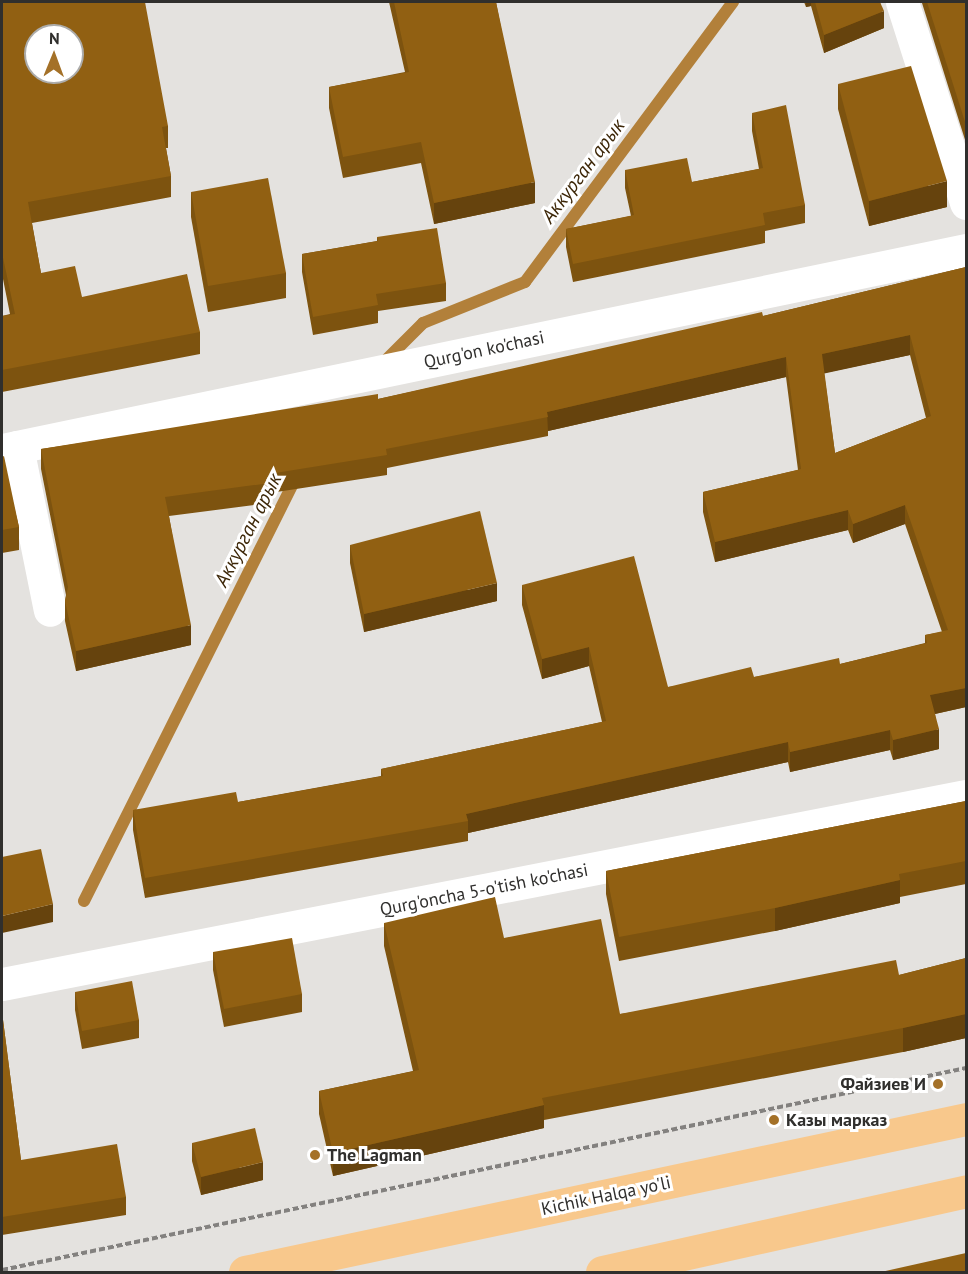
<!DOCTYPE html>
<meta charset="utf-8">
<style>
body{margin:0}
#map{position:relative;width:968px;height:1274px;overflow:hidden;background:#e4e2df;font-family:"PT Sans",sans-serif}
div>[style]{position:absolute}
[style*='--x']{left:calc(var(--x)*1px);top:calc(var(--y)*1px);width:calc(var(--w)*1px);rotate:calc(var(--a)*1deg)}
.stream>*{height:12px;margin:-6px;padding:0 6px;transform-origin:6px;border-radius:6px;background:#b2803a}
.path>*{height:4px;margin-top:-2px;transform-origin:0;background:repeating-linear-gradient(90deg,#83817f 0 6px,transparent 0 9px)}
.minor>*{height:33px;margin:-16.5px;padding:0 16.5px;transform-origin:16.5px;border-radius:16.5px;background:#fff}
.highway>*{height:33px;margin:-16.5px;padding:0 16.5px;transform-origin:16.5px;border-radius:16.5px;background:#f8c88c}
.wall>*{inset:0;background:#7d530f}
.shaded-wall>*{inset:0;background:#66430d}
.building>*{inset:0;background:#916012}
.dots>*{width:16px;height:16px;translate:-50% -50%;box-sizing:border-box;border:3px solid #fff;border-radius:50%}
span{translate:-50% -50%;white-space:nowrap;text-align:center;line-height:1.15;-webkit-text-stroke:6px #fff;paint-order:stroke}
.street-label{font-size:18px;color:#302f2d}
.poi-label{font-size:18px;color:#302f2d;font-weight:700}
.right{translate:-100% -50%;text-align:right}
.left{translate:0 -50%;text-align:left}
.water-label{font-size:20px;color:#3d2708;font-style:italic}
.frame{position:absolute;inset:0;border:3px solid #302f2d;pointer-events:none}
.north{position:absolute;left:24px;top:24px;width:60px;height:60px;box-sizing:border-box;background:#fff;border:2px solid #acacab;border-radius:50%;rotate:1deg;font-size:16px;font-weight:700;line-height:24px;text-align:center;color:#302f2d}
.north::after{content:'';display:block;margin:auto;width:21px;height:27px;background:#a47128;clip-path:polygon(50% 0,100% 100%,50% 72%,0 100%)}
</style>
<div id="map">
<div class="stream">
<div style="--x:383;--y:363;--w:57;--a:-45"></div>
<div style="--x:423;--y:323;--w:110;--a:-21.9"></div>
<div style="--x:525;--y:282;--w:349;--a:-53.4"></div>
<div style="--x:84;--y:901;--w:476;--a:-63.4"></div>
</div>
<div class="path">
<div style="--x:2;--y:1270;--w:985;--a:-11.83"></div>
</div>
<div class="minor">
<div style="--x:902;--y:2;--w:211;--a:72.3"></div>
<div style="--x:17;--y:447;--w:166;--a:78.6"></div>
<div style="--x:2;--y:450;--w:985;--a:-11.72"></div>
<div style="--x:2;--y:984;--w:982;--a:-11.04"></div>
</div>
<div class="highway">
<div style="--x:245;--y:1272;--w:737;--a:-11.98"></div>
<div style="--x:602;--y:1272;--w:373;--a:-12.5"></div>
</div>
<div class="wall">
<div style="clip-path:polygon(2px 2px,168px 126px,168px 148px,166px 148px,171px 176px,171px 197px,32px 223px,41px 273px,82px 297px,200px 332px,200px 354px,2px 392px,2px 316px,10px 314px,2px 274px)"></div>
<div style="clip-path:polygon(389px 2px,496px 2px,535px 203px,434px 224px,421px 163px,343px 178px,329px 108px,329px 87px,405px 72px)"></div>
<div style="clip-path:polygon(804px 2px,880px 2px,884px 28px,824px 53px,811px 6px,806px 7px)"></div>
<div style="clip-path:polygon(922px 2px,966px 2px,966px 143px,922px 3px)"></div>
<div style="clip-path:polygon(838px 84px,947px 207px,869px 226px,838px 109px)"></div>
<div style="clip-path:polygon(752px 113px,805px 205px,805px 223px,765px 231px,765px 243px,573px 282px,566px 247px,566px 229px,631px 216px,625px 188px,625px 170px,692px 182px,759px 169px,752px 131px)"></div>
<div style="clip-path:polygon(191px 192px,286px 273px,286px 298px,208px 312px,191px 217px)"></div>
<div style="clip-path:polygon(377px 237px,446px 283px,446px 301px,378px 311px,378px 323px,313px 335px,302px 272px,302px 254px,377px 241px)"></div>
<div style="clip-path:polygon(evenodd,966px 267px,966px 707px,935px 714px,939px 749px,893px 760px,890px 750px,790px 772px,788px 762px,468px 833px,468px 841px,145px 898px,133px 830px,133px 810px,238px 802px,381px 776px,381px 769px,602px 722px,589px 666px,542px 679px,522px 605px,522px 585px,668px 687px,754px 677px,840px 664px,925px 643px,925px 635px,942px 632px,905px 524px,853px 543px,848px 530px,715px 562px,703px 512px,703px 492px,798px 470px,786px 377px,548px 431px,548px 436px,387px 468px,387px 475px,270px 493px,270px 503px,169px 516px,191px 645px,76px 671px,65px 621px,65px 601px,66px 595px,41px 469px,41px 449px,378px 399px,763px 316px,966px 267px,910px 355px,926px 418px,835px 453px,824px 373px,910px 355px)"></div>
<div style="clip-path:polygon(2px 457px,19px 527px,19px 550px,2px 553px)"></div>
<div style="clip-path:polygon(350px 545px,497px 601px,364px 632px,350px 563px)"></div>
<div style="clip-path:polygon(966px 801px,966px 884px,900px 897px,900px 903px,775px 931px,619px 961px,606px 894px,606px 871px)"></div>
<div style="clip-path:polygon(384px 923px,504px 938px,620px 1014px,899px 975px,966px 958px,966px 1038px,903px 1052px,544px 1120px,544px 1128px,333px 1176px,319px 1114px,319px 1091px,413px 1071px,384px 946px)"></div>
<div style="clip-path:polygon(213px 952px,302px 994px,302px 1012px,224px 1027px,213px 970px)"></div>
<div style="clip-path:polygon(75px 992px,139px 1020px,139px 1038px,82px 1049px,75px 1010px)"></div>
<div style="clip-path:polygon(2px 1012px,21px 1160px,126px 1197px,126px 1215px,2px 1235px)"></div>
<div style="clip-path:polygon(192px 1143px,263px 1180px,201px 1195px,192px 1161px)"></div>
</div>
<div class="shaded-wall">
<div style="clip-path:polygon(806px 2px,811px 2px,811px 6px,806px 7px)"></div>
<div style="clip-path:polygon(884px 11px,884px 28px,824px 53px,824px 35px)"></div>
<div style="clip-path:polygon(947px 181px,947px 207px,869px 226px,869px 201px)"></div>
<div style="clip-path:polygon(535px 182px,535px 203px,434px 224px,434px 203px)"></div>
<div style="clip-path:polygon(910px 335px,910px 355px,822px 374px,822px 354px)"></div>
<div style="clip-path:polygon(786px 357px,786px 377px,548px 431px,547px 412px)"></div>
<div style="clip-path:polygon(905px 505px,905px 524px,853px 543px,853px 524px)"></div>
<div style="clip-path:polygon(848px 510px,848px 530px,715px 562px,715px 542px)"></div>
<div style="clip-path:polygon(497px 583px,497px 601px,364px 632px,364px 614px)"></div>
<div style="clip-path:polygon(191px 625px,191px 645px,76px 671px,76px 651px)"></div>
<div style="clip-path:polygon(589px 647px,589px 666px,542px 679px,542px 659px)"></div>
<div style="clip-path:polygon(966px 688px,966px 707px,930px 715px,930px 695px)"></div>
<div style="clip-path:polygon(939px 729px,939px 749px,893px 760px,893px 740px)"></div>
<div style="clip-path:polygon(890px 730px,890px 750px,790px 772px,790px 752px)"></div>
<div style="clip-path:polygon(788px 742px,788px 762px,468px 833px,468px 821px,466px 814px)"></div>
<div style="clip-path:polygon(900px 880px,900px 903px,775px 931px,775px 908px)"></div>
<div style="clip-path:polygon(53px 904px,53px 922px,2px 933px,2px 916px)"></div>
<div style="clip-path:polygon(966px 1014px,966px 1038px,903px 1052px,903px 1028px)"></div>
<div style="clip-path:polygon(544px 1105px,544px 1128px,333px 1176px,333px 1153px)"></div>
<div style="clip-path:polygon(263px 1162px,263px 1180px,201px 1195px,201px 1177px)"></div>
</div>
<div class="building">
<div style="clip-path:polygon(evenodd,2px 2px,145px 2px,168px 126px,162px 127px,171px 176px,28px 202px,41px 273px,75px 266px,82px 297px,187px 274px,200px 332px,2px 370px,2px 316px,15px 314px,2px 253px,2px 2px,36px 36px,72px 36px,72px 72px,36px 72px,36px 36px)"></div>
<div style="clip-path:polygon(394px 2px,496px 2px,535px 182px,434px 203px,421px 142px,343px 157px,329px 87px,409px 72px)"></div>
<div style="clip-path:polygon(815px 2px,880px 2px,884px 11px,824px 35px)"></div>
<div style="clip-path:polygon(927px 2px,966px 2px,966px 125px)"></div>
<div style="clip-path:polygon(911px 66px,947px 181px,869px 201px,838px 84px)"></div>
<div style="clip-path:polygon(786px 105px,805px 205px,763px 213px,765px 225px,573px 264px,566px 229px,634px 215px,625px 170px,687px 158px,692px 182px,763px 168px,752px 113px)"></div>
<div style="clip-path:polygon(268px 178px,286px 273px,208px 286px,191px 192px)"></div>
<div style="clip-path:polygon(437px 228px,446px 283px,376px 294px,378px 305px,313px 317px,302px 254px,378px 241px,377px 237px)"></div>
<div style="clip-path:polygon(evenodd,966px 267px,966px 688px,930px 695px,939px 729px,893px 740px,890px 730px,790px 752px,788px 742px,466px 814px,468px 821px,145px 878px,133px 810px,236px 792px,238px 802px,383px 776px,381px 769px,606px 721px,589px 647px,542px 659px,522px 585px,634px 556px,668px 687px,751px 667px,754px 677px,839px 658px,840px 664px,927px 643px,925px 635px,948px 630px,905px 505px,853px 524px,848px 510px,715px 542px,703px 492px,801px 469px,786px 357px,547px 412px,548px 417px,386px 449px,387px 455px,269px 474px,270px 483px,165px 497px,191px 625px,76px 651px,65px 601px,68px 587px,41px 449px,378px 394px,378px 399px,762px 312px,763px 316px,966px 267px,910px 335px,931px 416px,835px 453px,822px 354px,910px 335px)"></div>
<div style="clip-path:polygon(4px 456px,19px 527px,2px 530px,2px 457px)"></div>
<div style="clip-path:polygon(480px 511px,497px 583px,364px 614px,350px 545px)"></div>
<div style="clip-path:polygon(966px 801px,966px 861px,899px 874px,900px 880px,775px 908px,619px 937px,606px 871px)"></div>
<div style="clip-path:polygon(41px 849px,53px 904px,2px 916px,2px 857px)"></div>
<div style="clip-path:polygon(495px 897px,504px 938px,601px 919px,620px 1014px,896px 960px,899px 975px,966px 958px,966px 1014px,903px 1028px,542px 1098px,544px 1105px,333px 1153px,319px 1091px,419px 1070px,384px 923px)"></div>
<div style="clip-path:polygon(292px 938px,302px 994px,224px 1009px,213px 952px)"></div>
<div style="clip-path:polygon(132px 981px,139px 1020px,82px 1031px,75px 992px)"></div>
<div style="clip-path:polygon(2px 1012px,21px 1160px,117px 1144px,126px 1197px,2px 1217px)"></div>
<div style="clip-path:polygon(255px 1128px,263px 1162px,201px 1177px,192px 1143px)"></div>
<div style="clip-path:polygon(966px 1253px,966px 1272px,881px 1272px)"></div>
</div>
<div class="dots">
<div style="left:938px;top:1084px;background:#a47128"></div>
<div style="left:774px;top:1120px;background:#a47128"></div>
<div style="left:315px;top:1155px;background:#a47128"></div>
</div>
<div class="street-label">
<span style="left:484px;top:350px;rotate:-12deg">Qurg'on ko'chasi</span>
<span style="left:484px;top:890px;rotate:-11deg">Qurg'oncha 5-o'tish ko'chasi</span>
<span style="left:606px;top:1196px;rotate:-12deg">Kichik Halqa yo'li</span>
</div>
<div class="poi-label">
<span class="right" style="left:926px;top:1084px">Файзиев И</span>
<span class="left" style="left:786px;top:1120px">Казы марказ</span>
<span class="left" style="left:327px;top:1155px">The Lagman</span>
</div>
<div class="water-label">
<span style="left:583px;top:171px;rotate:-53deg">Аккурган арык</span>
<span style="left:248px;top:530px;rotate:-63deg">Аккурган арык</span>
</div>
<div class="frame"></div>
<div class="north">N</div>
</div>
